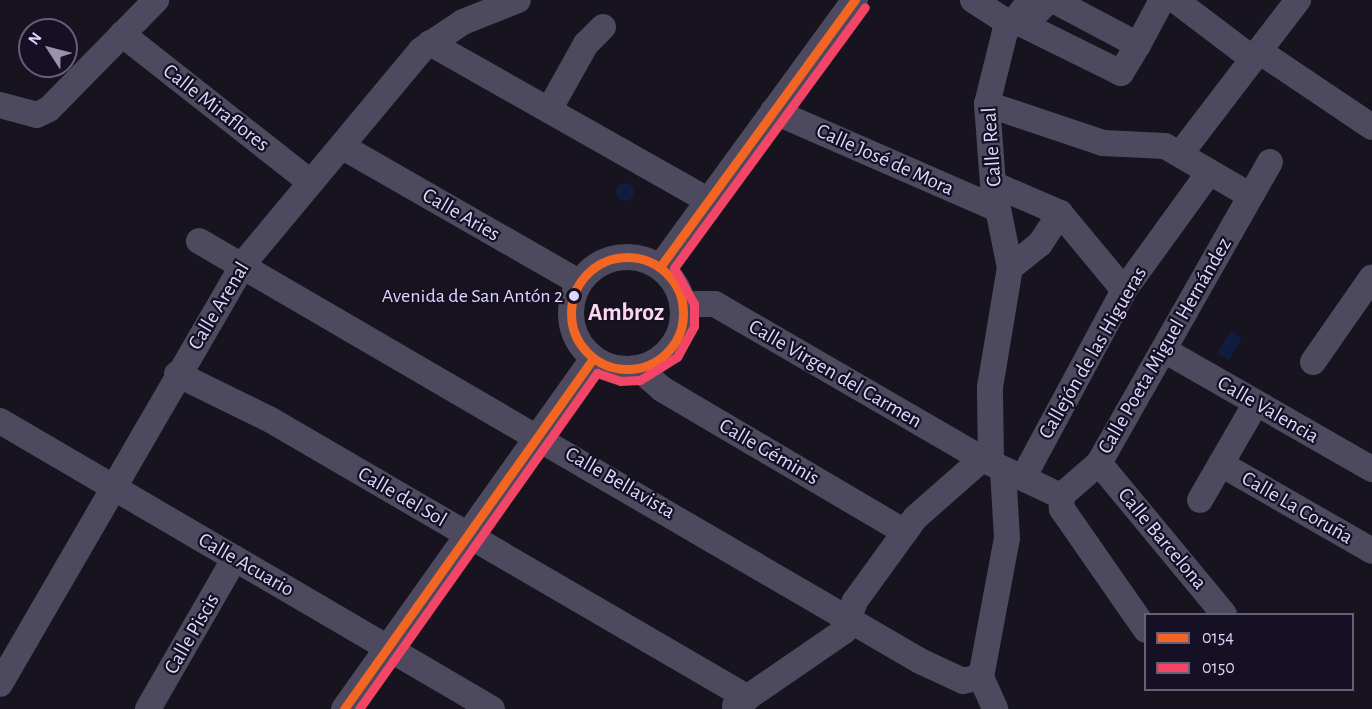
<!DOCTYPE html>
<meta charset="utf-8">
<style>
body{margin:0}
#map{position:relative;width:1372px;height:709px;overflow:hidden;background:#17141f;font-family:"Alegreya Sans",sans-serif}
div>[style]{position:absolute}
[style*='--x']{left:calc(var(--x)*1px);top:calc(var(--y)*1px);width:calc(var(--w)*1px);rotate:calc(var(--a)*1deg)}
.water>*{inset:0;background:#111d3f}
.round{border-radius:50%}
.minor>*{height:26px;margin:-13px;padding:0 13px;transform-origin:13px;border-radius:13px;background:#4d4a5f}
.minor>.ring{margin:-13px;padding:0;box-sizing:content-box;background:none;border:26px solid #4d4a5f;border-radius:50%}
.bus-1>*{height:9px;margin:-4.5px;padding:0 4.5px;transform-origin:4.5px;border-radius:4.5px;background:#f26522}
.bus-1>.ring{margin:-4.5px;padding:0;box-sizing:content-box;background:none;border:9px solid #f26522;border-radius:50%}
.bus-2>*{height:9px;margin:-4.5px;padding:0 4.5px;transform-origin:4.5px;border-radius:4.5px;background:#f34667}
.dots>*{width:16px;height:16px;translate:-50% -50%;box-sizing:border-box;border:3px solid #151023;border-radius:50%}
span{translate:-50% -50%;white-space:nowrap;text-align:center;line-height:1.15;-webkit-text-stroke:4.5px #151023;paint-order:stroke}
.bus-label{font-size:20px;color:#ded6fc}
.right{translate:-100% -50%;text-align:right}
.street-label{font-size:21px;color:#ded6fc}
.quarter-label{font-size:24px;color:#fcd8eb;font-weight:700}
.legend{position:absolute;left:1144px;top:613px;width:210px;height:78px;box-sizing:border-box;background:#151023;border:2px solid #655f7a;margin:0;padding:8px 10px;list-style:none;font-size:18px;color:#ded6fc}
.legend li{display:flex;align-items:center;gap:12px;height:30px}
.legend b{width:30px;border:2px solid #655f7a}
.north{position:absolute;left:18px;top:18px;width:60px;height:60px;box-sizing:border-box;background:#151023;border:2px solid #655f7a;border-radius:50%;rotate:306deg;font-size:16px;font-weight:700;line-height:24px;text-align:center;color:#ded6fc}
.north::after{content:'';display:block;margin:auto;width:21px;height:27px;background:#9892af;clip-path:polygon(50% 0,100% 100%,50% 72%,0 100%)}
</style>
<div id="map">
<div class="water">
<div class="round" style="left:616px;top:183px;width:18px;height:18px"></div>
<div style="clip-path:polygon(1231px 330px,1242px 338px,1229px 360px,1217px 354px)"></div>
</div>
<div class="minor">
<div style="--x:973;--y:0;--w:44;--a:33"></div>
<div style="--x:1049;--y:0;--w:35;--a:135"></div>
<div style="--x:1024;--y:25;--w:108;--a:26.3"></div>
<div style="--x:1121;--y:73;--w:33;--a:-59"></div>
<div style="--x:1138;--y:45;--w:96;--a:-152.1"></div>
<div style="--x:1175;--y:0;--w:98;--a:37.1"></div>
<div style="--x:122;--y:34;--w:239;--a:38.2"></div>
<div style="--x:430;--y:43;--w:321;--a:29.5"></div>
<div style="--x:1138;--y:45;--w:51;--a:-61.9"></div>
<div style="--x:1259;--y:51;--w:136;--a:33.9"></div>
<div style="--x:987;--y:104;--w:122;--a:18.6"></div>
<div style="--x:1103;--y:143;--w:62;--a:2.8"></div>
<div style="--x:1165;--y:146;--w:99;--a:30.2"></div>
<div style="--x:0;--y:105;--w:38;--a:15"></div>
<div style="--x:37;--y:115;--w:13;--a:-27"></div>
<div style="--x:49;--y:109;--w:153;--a:-45.5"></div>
<div style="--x:549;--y:110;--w:76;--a:-60.7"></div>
<div style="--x:586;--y:44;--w:24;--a:-45"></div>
<div style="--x:773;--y:111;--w:244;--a:23.6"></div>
<div style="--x:343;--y:147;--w:272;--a:29.8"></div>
<div style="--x:1181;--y:153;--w:193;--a:-52.6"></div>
<div style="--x:993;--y:184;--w:73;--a:23.4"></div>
<div style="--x:1060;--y:213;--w:100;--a:50.3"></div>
<div style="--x:199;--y:241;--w:834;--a:30.22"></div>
<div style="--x:920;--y:661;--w:47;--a:24.9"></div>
<div style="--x:963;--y:681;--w:18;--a:-13"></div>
<div class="ring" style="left:571px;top:257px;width:86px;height:86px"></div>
<div style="--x:660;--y:267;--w:331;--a:-53.9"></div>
<div style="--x:1010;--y:268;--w:38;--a:-39"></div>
<div style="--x:1040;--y:244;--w:37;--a:-57"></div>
<div style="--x:682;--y:304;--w:33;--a:0"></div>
<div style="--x:715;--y:304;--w:309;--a:30.1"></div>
<div style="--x:982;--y:459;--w:87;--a:25.1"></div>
<div style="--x:1061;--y:496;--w:50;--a:-41"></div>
<div style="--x:1099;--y:463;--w:346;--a:-60.4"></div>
<div style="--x:1164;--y:350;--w:240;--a:29.8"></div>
<div style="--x:1313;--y:362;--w:103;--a:-55.2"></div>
<div style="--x:638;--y:368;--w:32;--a:41"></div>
<div style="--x:662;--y:389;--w:282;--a:30.5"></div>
<div style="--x:177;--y:374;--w:102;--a:26.1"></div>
<div style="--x:269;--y:419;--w:554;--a:30.22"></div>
<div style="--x:0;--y:421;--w:570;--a:30.34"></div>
<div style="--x:991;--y:463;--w:76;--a:-90.8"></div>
<div style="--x:990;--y:387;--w:121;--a:-80.5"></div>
<div style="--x:1010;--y:268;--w:86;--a:-101.4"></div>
<div style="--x:993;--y:184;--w:80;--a:-94.3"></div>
<div style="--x:987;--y:104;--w:74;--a:-76"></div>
<div style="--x:1005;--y:32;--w:41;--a:-50.9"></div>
<div style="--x:1099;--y:463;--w:196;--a:50.4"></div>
<div style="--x:1221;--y:464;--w:174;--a:29.9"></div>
<div style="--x:1024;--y:476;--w:211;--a:-61.7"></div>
<div style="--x:1124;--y:290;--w:143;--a:-54.1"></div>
<div style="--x:1061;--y:496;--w:13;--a:86"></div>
<div style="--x:1062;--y:509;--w:147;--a:55.2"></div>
<div style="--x:1200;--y:500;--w:112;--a:-60"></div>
<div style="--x:981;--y:677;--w:141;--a:-79.4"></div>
<div style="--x:1007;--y:538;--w:68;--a:-93.4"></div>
<div style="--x:981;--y:677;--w:35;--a:66"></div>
<div style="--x:0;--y:684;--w:485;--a:-59.9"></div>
<div style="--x:243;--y:264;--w:278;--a:-50.2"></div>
<div style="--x:421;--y:50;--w:50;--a:-33.7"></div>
<div style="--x:463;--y:22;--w:59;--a:-21.8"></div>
<div style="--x:735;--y:706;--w:132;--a:-34.5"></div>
<div style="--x:844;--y:631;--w:32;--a:-70"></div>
<div style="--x:855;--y:601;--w:102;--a:-54.1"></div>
<div style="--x:915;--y:518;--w:89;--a:-41.4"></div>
<div style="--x:148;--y:709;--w:174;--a:-60.1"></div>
<div style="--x:344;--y:709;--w:430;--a:-54.6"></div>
</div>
<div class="bus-1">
<div class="ring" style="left:571px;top:257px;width:103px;height:103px"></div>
<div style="--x:660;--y:267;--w:331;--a:-53.9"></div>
<div style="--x:344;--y:709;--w:430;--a:-54.6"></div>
</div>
<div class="bus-2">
<div style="--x:359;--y:709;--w:412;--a:-54.7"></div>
<div style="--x:597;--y:373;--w:24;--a:19"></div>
<div style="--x:620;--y:381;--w:20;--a:-3"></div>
<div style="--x:640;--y:380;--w:44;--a:-31.9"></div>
<div style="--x:677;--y:357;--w:35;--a:-61"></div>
<div style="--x:694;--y:326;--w:22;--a:-90"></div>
<div style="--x:694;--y:304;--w:41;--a:-119.1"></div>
<div style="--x:674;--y:268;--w:323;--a:-53.8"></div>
</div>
<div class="dots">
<div style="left:574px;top:296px;background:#ded6fc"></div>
</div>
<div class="bus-label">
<span class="right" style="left:563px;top:296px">Avenida de San Antón 2</span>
</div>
<div class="street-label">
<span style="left:216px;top:108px;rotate:38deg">Calle Miraflores</span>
<span style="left:992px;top:147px;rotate:-94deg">Calle Real</span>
<span style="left:885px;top:160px;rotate:24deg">Calle José de Mora</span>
<span style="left:461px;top:215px;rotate:30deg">Calle Aries</span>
<span style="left:219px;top:306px;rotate:-59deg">Calle Arenal</span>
<span style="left:1165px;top:346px;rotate:-60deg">Calle Poeta Miguel Hernández</span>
<span style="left:1093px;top:353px;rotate:-60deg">Callejón de las Higueras</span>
<span style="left:835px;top:374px;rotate:30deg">Calle Virgen del Carmen</span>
<span style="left:1268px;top:410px;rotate:30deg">Calle Valencia</span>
<span style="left:769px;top:452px;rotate:30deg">Calle Géminis</span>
<span style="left:620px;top:483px;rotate:30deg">Calle Bellavista</span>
<span style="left:402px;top:497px;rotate:30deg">Calle del Sol</span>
<span style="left:1297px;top:508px;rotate:30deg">Calle La Coruña</span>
<span style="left:1162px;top:539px;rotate:50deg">Calle Barcelona</span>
<span style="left:246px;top:565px;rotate:30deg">Calle Acuario</span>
<span style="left:192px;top:634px;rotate:-60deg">Calle Piscis</span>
</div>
<div class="quarter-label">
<span style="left:626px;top:314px">Ambroz</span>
</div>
<ul class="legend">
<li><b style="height:8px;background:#f26522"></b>0154</li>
<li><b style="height:8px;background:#f34667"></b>0150</li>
</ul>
<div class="north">N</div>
</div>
